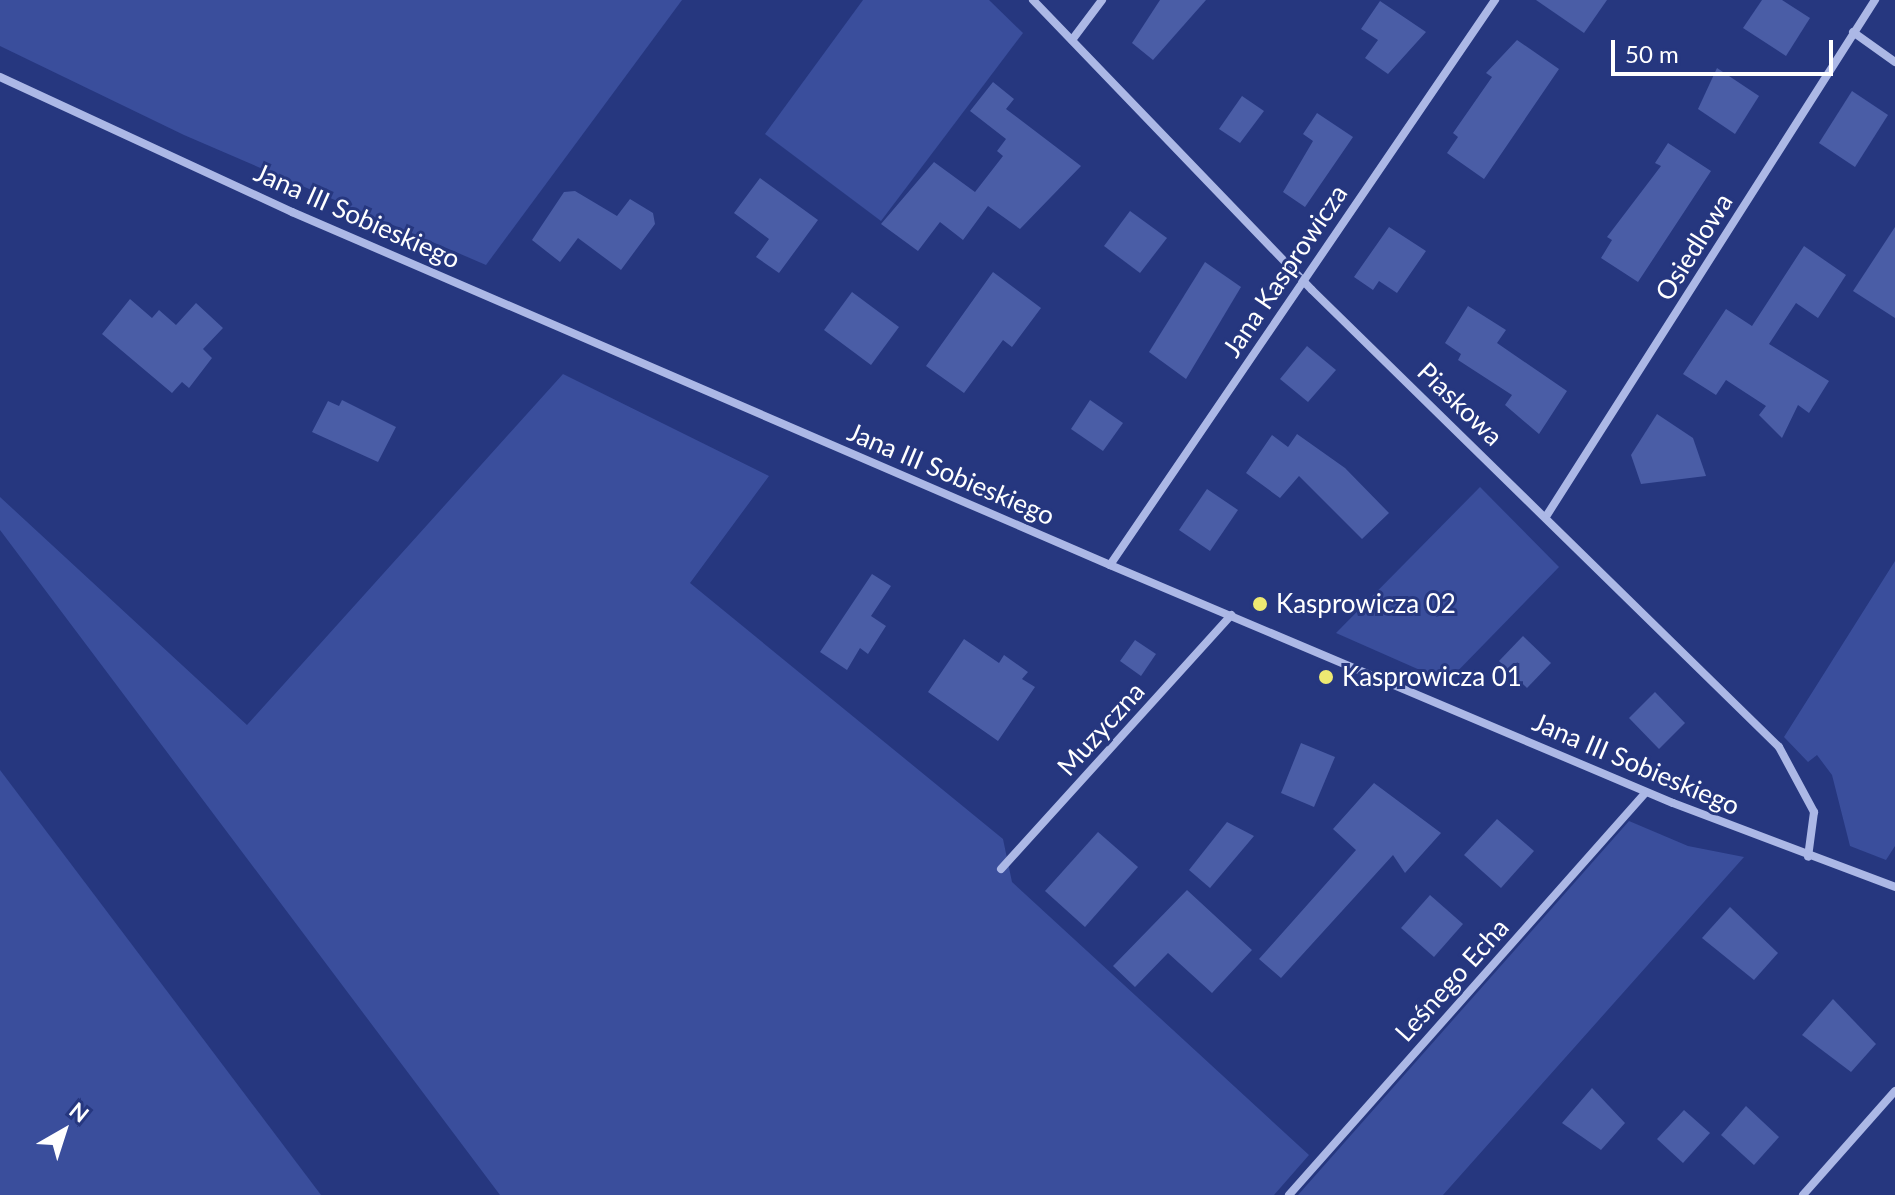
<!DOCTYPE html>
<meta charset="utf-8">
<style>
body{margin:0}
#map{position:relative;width:1895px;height:1195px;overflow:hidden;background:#26377f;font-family:Lato,sans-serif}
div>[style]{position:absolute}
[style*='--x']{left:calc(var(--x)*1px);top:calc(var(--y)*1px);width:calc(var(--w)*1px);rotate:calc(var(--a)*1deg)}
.green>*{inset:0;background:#3a4e9c}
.building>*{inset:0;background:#4a5da6}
.minor>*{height:8px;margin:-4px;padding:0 4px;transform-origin:4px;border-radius:4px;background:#acb8e6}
.dots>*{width:22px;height:22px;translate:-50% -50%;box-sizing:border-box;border:4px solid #26377f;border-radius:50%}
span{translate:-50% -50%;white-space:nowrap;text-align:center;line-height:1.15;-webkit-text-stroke:6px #26377f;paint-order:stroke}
.street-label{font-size:26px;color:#fff}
.poi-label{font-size:26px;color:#fff}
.left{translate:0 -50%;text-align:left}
.north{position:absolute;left:24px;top:1091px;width:80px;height:80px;-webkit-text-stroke:6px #26377f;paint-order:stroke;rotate:39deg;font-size:22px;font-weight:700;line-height:32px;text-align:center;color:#fff}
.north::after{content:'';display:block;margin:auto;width:28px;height:36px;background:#fff;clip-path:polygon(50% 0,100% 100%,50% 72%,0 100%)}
.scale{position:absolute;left:1611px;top:40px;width:222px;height:36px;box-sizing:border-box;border:4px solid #fff;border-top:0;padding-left:10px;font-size:24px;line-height:28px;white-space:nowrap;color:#fff;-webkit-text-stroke:6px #26377f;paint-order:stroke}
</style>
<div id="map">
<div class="green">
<div style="clip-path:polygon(0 0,682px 0,486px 265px,184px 135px,0 46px)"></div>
<div style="clip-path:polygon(863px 0,989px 0,1023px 33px,881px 221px,765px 134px)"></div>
<div style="clip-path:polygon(563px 374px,769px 476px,690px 583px,1003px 839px,1012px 882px,1309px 1155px,1274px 1195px,500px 1195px,0 530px,0 497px,247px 725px)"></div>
<div style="clip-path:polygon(1480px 487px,1559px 567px,1447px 682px,1336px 633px)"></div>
<div style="clip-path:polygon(1895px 561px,1895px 846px,1886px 860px,1850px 846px,1832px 775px,1817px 755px,1808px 762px,1784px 737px)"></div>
<div style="clip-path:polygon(0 770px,321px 1195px,0 1195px)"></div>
<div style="clip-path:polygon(1629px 821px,1688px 846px,1744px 857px,1443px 1195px,1298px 1195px)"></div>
</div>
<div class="building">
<div style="clip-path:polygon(1160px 0,1206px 0,1153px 60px,1132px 43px)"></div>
<div style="clip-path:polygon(1536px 0,1607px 0,1584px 33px)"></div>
<div style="clip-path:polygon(1762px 0,1782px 0,1810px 18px,1786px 56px,1743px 28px)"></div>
<div style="clip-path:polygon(1380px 1px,1426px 32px,1388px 74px,1365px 58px,1378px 40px,1361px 29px)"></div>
<div style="clip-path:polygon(1517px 40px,1559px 69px,1484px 179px,1447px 153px,1458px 137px,1453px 133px,1492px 77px,1486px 73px)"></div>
<div style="clip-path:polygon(1717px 68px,1759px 96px,1735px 134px,1698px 109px)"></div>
<div style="clip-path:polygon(993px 82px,1014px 99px,1006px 109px,1081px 166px,1020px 229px,988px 206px,963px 240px,940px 222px,918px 251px,881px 224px,934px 162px,975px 192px,1003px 156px,997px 151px,1006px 139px,970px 111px)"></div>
<div style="clip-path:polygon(1852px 91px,1888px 115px,1855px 167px,1819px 143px)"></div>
<div style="clip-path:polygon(1242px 96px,1264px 111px,1240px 143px,1219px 129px)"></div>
<div style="clip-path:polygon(1317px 113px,1353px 137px,1305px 207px,1283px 192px,1313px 141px,1303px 134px)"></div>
<div style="clip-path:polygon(1668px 143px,1711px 171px,1638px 282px,1601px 258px,1612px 240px,1607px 237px,1661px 166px,1655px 163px)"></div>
<div style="clip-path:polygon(760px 178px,818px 220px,779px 273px,756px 257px,769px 239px,734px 213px)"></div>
<div style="clip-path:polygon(575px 191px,617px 216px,630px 199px,653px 213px,655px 224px,621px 270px,578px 238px,560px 262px,532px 240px,564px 192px)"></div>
<div style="clip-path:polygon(1130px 211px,1167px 238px,1140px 273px,1104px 246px)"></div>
<div style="clip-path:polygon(1389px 227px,1426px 251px,1397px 293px,1379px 281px,1373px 290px,1354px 277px)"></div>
<div style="clip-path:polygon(1895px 227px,1895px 318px,1853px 291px)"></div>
<div style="clip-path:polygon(1804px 246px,1846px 275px,1818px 318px,1796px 303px,1769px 344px,1829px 381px,1809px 413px,1798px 405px,1782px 438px,1759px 415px,1766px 406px,1726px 380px,1716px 395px,1683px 374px,1726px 309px,1752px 326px)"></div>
<div style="clip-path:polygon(1205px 262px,1241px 287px,1186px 379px,1149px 352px)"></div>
<div style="clip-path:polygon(993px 272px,1041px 308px,1012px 347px,1003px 340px,964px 393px,926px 366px)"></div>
<div style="clip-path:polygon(852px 292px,899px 327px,871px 365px,824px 330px)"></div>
<div style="clip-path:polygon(130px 299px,152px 318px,159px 310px,176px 325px,196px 303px,223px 328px,203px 349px,212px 358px,189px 388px,182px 382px,172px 393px,102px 334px)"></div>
<div style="clip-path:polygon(1468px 306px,1506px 330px,1497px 343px,1567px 391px,1539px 434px,1505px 405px,1512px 395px,1458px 360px,1461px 354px,1445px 343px)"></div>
<div style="clip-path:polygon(1307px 346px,1336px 370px,1308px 402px,1280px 379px)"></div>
<div style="clip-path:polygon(342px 400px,396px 427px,378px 462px,312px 432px,328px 401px,339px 406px)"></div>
<div style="clip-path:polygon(1090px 400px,1123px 423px,1103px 451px,1071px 429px)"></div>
<div style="clip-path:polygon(1657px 414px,1693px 438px,1706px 476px,1641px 484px,1631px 455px)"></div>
<div style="clip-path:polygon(1297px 434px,1345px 468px,1389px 513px,1362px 539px,1299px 476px,1280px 498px,1246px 473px,1272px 435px,1288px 447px)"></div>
<div style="clip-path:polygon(1207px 489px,1238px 510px,1210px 551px,1179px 530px)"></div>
<div style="clip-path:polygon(872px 574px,891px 586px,871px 616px,886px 626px,868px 654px,860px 648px,847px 670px,820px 652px)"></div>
<div style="clip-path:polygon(1523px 636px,1551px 663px,1527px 688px,1499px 661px)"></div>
<div style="clip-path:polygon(964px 639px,999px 663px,1004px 655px,1028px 672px,1022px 679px,1035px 687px,998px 741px,928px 692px)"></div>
<div style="clip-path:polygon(1135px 640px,1156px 654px,1141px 676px,1120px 661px)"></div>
<div style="clip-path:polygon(1655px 692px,1685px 723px,1659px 749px,1629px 718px)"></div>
<div style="clip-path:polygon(1301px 743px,1335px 757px,1314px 807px,1281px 793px)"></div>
<div style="clip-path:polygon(1374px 783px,1441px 833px,1405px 873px,1393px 855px,1281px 978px,1259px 959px,1356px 850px,1333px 829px)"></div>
<div style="clip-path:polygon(1497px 819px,1534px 851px,1501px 888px,1464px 855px)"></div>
<div style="clip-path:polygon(1227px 822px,1254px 836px,1210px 888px,1189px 870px)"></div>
<div style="clip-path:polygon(1098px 832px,1138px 867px,1085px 927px,1045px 891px)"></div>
<div style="clip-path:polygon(1187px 890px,1252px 950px,1212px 993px,1168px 953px,1135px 987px,1113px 966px)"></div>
<div style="clip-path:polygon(1430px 895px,1463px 924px,1434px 957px,1401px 928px)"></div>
<div style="clip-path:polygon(1730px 907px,1778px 953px,1754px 980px,1702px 938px)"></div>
<div style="clip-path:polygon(1833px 999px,1876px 1044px,1851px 1072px,1802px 1035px)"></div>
<div style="clip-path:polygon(1592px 1088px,1625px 1123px,1601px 1150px,1562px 1123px)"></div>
<div style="clip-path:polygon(1746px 1106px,1779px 1137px,1754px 1165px,1721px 1135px)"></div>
<div style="clip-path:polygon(1684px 1110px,1710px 1133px,1683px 1163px,1657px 1139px)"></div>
</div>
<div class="minor">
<div style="--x:1033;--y:0;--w:402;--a:46.1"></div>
<div style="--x:1312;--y:290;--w:653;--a:44.38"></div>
<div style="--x:1779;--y:747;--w:74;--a:61.7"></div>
<div style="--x:1814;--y:812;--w:45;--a:97.6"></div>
<div style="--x:1853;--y:32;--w:52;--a:35.5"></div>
<div style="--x:1072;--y:40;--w:50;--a:-53.1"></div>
<div style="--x:0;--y:77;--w:322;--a:24.8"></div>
<div style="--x:292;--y:212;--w:891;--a:23.34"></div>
<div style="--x:1110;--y:565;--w:611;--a:22.92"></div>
<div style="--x:1673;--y:803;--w:237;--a:20.7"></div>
<div style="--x:1547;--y:515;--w:611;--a:-57.51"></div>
<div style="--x:1110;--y:565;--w:684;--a:-55.73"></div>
<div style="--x:1001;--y:869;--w:343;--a:-47.8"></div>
<div style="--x:1289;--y:1195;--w:538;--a:-48.46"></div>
<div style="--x:1803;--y:1195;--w:139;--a:-48.5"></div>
</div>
<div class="dots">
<div style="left:1260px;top:604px;background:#eee972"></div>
<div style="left:1326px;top:677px;background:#eee972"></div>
</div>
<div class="street-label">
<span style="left:357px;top:216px;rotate:24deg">Jana III Sobieskiego</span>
<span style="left:1694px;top:247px;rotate:-58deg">Osiedlowa</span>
<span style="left:1285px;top:271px;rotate:-56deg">Jana Kasprowicza</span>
<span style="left:1460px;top:404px;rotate:44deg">Piaskowa</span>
<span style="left:951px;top:474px;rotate:23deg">Jana III Sobieskiego</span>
<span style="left:1101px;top:729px;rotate:-48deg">Muzyczna</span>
<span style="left:1636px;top:764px;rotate:23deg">Jana III Sobieskiego</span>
<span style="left:1452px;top:980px;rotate:-48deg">Leśnego Echa</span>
</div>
<div class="poi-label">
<span class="left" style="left:1276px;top:604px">Kasprowicza 02</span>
<span class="left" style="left:1342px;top:677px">Kasprowicza 01</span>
</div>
<div class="north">N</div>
<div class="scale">50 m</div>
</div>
